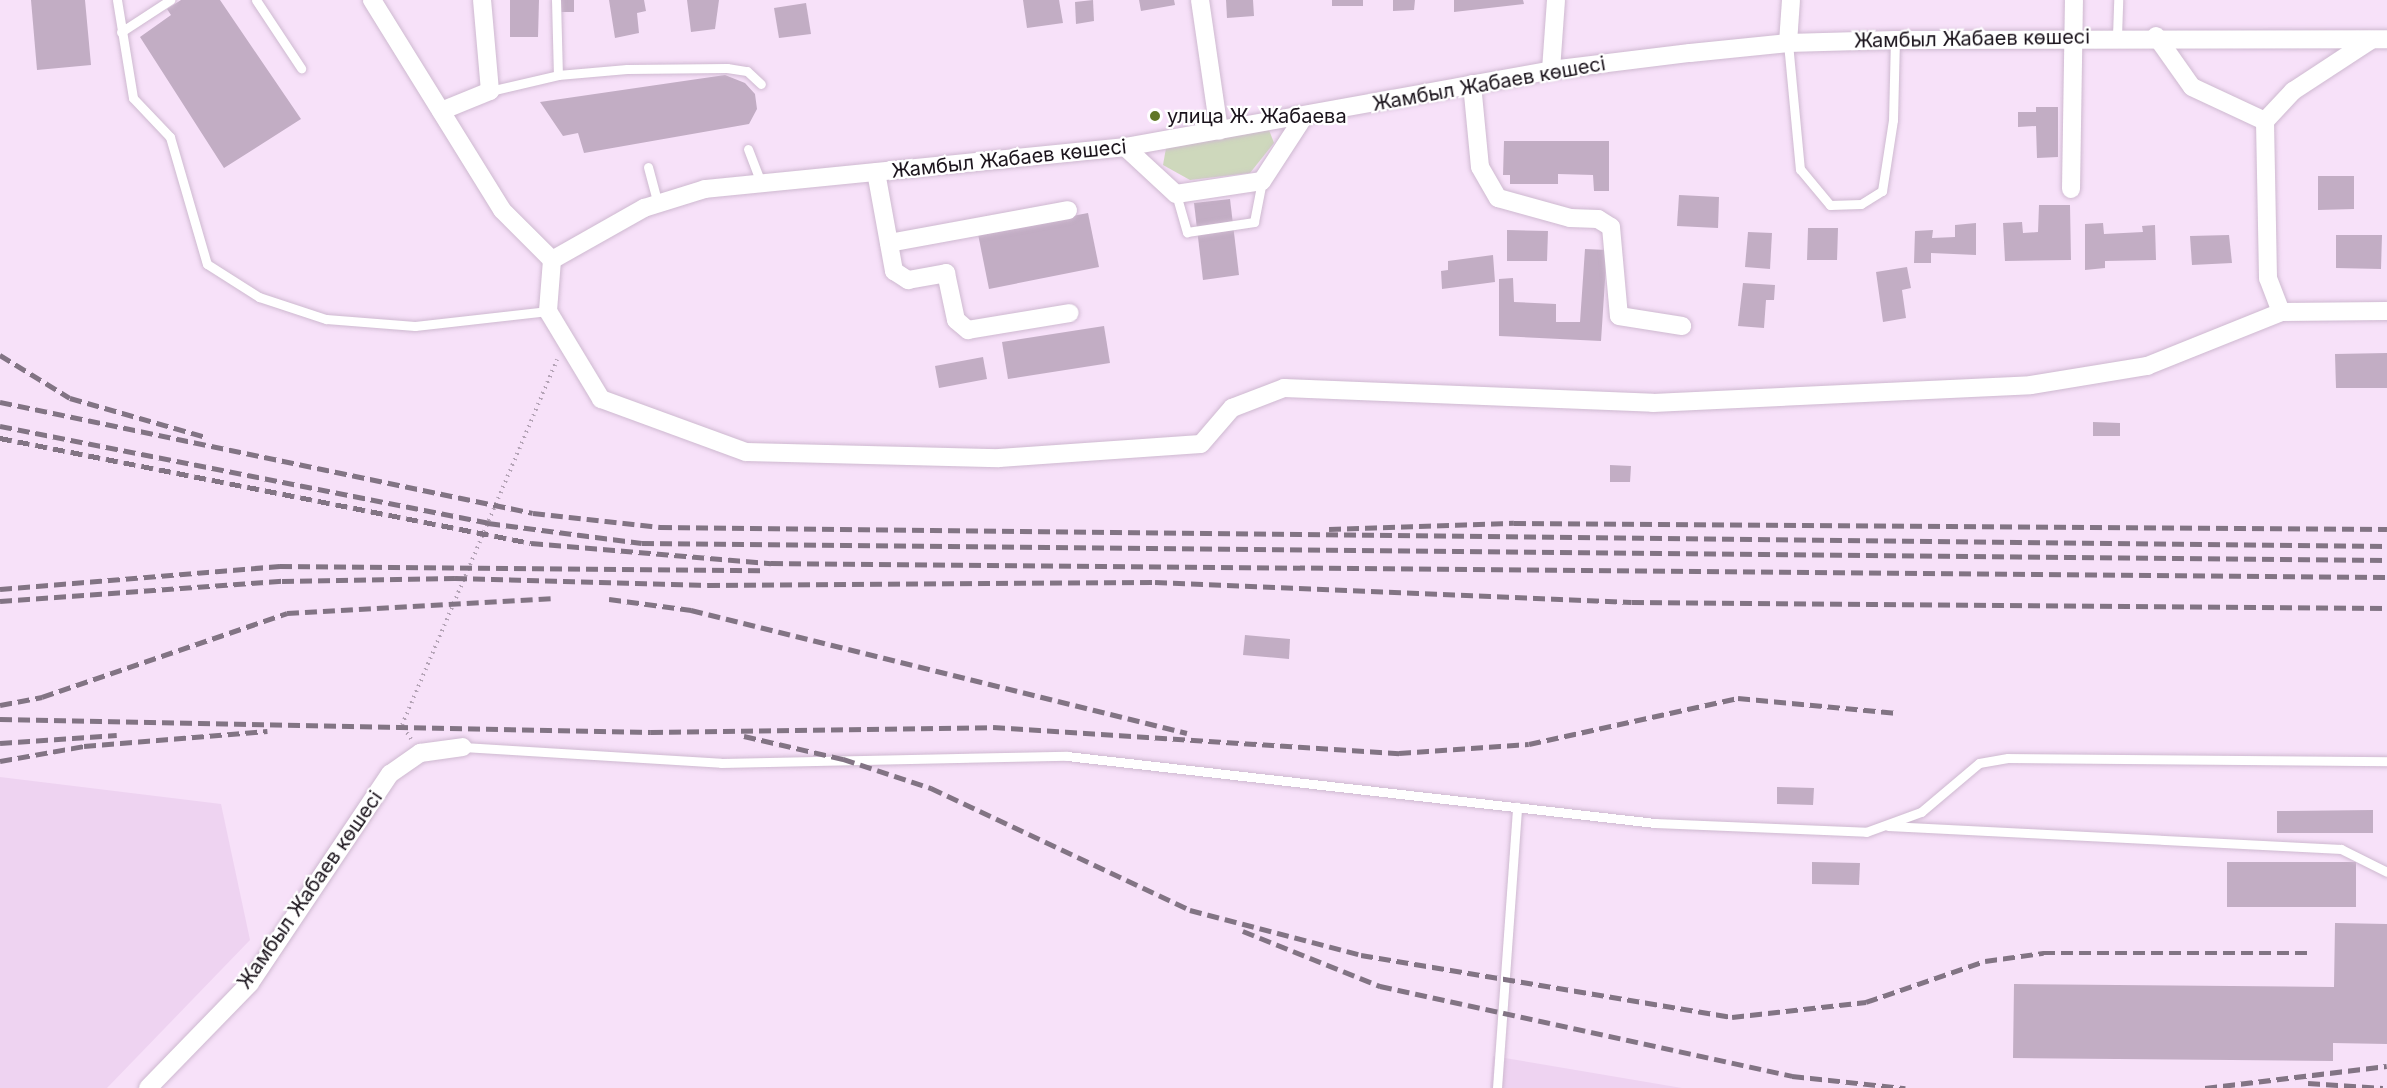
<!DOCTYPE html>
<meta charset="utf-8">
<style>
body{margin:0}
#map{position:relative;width:2387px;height:1088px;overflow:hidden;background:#f7e1f9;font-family:Inter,sans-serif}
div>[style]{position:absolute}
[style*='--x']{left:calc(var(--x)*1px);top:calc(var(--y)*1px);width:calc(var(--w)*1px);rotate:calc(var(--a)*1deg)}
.built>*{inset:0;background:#eed3f1}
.green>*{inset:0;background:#ced8bc}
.building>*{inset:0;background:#c2adc4}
.path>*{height:4px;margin-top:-2px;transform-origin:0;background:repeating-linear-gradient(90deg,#b4a3b6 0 1.5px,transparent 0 6px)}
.roads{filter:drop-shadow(0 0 2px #ceb9d0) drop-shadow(0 0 2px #ceb9d0)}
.lane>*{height:9px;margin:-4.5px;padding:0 4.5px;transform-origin:4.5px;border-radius:4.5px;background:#fff}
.street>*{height:18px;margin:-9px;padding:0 9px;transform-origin:9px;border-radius:9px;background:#fff}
.rail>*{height:4.5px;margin-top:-2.25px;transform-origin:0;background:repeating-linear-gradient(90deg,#827484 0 12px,transparent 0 18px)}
.dots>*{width:16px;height:16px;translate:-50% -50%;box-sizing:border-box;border:3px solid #fff;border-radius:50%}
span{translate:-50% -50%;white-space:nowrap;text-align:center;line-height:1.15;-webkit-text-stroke:4.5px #fff;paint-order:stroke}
.street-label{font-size:20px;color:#1b141c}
.poi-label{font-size:20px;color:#1b141c}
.left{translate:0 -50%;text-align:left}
</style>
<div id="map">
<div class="built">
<div style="clip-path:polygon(0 777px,221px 804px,250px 940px,107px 1088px,0 1088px)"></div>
<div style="clip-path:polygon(1493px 1056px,1682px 1088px,1490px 1088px)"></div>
</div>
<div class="green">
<div style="clip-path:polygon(1269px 130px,1274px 143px,1250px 173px,1190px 180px,1163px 165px,1166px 148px)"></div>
</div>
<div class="building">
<div style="clip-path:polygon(31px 0,85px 0,91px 65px,37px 70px)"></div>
<div style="clip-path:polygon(181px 0,220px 0,301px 119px,224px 168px,140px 37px,171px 15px,167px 9px)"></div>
<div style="clip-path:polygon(510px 0,539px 0,538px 37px,510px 37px)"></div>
<div style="clip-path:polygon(558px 0,574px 0,574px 12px,558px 12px)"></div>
<div style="clip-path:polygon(609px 0,644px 0,646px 11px,637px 13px,639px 33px,615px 38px)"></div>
<div style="clip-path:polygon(687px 0,719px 0,715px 29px,691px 32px)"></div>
<div style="clip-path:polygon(1023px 0,1059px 0,1063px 23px,1027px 28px)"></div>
<div style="clip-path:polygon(1093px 0,1094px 21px,1076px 24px,1075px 2px)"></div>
<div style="clip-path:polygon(1139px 0,1174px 0,1175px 5px,1141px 11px)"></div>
<div style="clip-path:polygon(1226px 0,1253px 0,1254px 16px,1227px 18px)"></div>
<div style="clip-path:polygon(1332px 0,1363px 0,1363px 6px,1332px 6px)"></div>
<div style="clip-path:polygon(1393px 0,1415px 0,1414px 10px,1393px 11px)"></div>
<div style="clip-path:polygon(1454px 0,1523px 0,1524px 4px,1454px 12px)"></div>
<div style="clip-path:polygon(806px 3px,811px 34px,779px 38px,774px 8px)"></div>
<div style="clip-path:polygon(725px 75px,745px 83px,755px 94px,757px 109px,749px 124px,584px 153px,578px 133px,563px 136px,540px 102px)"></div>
<div style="clip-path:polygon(2036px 107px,2058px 107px,2058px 157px,2037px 158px,2036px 126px,2018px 127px,2018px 112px,2036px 112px)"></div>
<div style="clip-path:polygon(1504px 141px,1609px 141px,1609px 191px,1594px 191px,1593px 175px,1558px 174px,1558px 184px,1510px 184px,1510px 175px,1503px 175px)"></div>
<div style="clip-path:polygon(2318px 176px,2354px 176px,2354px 209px,2318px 210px)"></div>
<div style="clip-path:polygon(1679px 195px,1719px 197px,1718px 228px,1677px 226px)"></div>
<div style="clip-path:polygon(1230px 199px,1239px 275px,1203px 280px,1194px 203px)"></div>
<div style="clip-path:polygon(2039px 205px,2070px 205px,2071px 260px,2005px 261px,2003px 223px,2022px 222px,2023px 233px,2038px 232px)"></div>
<div style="clip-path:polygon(1088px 213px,1099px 267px,989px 289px,978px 234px)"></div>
<div style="clip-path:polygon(1976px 223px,1976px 255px,1931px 253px,1931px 263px,1914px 263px,1915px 231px,1933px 230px,1932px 238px,1955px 237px,1955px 225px)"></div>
<div style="clip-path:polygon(2103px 223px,2104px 234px,2143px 232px,2142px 226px,2155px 225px,2156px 260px,2105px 261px,2105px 268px,2085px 270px,2085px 224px)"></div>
<div style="clip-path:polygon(1808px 228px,1838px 228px,1837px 260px,1807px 260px)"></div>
<div style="clip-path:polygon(1507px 230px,1548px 231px,1547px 261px,1507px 261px)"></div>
<div style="clip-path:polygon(1748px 232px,1772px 233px,1770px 269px,1745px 267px)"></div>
<div style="clip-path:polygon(2229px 235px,2232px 263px,2192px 265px,2190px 236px)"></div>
<div style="clip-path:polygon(2336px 235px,2382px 235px,2381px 269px,2336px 268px)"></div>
<div style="clip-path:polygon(1585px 249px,1607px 250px,1601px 341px,1499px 336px,1499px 279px,1513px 278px,1514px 302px,1556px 304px,1556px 322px,1580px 322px)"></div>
<div style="clip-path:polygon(1493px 255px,1495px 282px,1442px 289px,1441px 271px,1448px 270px,1448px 261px)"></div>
<div style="clip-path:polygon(1907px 267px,1911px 288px,1902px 290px,1906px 318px,1883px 322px,1876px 272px)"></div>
<div style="clip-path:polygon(1743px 283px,1775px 285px,1774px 300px,1766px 300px,1764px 328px,1738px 326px)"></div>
<div style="clip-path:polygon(1104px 326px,1110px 363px,1008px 379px,1002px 342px)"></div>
<div style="clip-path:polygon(2387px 353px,2387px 388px,2336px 388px,2335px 354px)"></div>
<div style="clip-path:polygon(983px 357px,987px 379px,939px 388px,935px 366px)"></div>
<div style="clip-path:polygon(2093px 422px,2120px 423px,2120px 436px,2093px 436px)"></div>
<div style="clip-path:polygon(1610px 465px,1631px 466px,1630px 482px,1610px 482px)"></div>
<div style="clip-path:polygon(1245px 635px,1290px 639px,1289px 659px,1243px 655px)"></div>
<div style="clip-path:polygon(1777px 787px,1814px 788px,1813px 805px,1777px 804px)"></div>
<div style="clip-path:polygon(2373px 810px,2373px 833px,2277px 833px,2277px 811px)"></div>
<div style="clip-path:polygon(1812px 862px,1860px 863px,1859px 885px,1812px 884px)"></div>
<div style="clip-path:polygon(2227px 862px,2356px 862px,2356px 907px,2227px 907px)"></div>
<div style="clip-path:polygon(2335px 923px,2387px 924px,2387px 1044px,2333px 1043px,2333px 1061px,2013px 1058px,2014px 984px,2334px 987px)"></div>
</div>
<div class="path">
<div style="--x:411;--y:739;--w:17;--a:-123"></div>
<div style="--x:402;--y:725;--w:397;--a:-67"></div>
</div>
<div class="roads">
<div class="lane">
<div style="--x:117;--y:0;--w:99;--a:80.7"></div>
<div style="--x:133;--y:98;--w:54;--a:46.5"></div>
<div style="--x:170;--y:137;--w:132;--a:73.8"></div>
<div style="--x:207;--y:264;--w:62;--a:32.4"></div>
<div style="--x:259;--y:297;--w:71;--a:18.2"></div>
<div style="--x:326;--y:319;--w:89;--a:4.5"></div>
<div style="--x:415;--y:326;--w:134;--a:-6.4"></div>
<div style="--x:256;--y:0;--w:82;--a:56.5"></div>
<div style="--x:556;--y:0;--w:75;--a:88.5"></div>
<div style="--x:121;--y:32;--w:59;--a:-33.1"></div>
<div style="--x:2117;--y:36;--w:36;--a:-88"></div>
<div style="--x:1788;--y:43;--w:127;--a:84.6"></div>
<div style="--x:1800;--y:169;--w:47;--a:50.2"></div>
<div style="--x:1830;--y:205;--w:31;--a:-2"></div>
<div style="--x:1861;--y:204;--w:25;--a:-32"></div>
<div style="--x:1882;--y:191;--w:72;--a:-81.2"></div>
<div style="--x:1893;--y:120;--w:80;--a:-88.6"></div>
<div style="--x:490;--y:91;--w:70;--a:-13.2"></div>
<div style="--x:558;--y:75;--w:69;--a:-5"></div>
<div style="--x:627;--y:69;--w:100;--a:-0.6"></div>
<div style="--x:727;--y:68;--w:20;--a:9"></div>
<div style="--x:747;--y:71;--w:19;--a:43"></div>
<div style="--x:748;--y:149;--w:36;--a:69"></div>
<div style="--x:648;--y:167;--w:38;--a:75"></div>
<div style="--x:1176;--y:194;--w:40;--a:74"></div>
<div style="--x:1187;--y:232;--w:68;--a:-8.5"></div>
<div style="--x:1254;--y:222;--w:42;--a:-79"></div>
<div style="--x:463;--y:747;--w:258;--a:3.5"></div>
<div style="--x:721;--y:763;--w:346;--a:-1.2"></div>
<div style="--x:1067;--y:756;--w:592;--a:6.5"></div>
<div style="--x:1655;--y:823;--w:211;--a:2.4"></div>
<div style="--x:1866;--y:832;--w:59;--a:-20"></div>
<div style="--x:1921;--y:812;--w:76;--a:-40.2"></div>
<div style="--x:1979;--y:763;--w:29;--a:-10"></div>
<div style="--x:2008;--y:758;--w:379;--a:0.5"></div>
<div style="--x:1888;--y:826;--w:454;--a:2.9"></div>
<div style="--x:2341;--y:849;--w:51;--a:26.6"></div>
<div style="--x:1497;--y:1088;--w:282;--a:-85.9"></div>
</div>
<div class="street">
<div style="--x:372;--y:0;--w:247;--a:58.2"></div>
<div style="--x:502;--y:210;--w:71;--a:45"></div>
<div style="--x:552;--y:260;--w:106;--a:-29.5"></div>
<div style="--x:644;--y:208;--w:64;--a:-17.3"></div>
<div style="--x:705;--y:189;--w:422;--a:-5.7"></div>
<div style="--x:1125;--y:147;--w:433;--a:-10.2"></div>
<div style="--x:1551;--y:70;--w:140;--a:-7"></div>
<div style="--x:1690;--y:53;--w:99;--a:-5.8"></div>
<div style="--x:1788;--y:43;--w:107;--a:-1.6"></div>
<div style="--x:1895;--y:40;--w:492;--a:-0.1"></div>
<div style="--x:1200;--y:0;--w:132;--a:81.7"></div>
<div style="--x:2156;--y:36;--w:62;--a:54.8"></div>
<div style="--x:2192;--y:87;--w:81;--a:25"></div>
<div style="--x:1788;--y:43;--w:43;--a:-86"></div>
<div style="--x:1551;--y:70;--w:70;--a:-85.9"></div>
<div style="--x:1472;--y:84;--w:83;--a:84.5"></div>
<div style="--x:1480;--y:167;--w:36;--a:60"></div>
<div style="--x:1498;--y:198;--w:75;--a:15.5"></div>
<div style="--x:1570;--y:218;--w:28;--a:2"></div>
<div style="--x:1598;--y:219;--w:15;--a:32"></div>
<div style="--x:1611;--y:227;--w:89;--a:84.9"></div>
<div style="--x:1619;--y:316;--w:64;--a:9"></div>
<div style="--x:441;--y:111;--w:53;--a:-22.2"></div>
<div style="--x:490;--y:91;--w:91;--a:-95"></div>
<div style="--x:1125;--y:147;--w:69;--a:42.7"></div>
<div style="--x:1176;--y:194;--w:87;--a:-8.6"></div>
<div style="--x:1262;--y:181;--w:75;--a:-56.9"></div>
<div style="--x:876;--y:172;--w:101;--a:79.7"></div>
<div style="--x:894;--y:271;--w:17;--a:33"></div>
<div style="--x:908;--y:280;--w:39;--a:-10"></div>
<div style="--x:946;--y:273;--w:48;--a:78"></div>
<div style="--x:956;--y:320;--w:16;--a:40"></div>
<div style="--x:968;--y:330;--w:103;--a:-9.5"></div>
<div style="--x:2071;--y:189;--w:189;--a:-89.1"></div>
<div style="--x:889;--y:243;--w:182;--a:-10.4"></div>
<div style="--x:552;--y:260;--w:51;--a:94.5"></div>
<div style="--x:548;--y:311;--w:103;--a:58.9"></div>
<div style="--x:601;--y:399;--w:154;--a:20.1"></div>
<div style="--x:746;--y:452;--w:253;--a:1.4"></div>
<div style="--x:999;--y:458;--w:202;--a:-4"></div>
<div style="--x:1201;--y:444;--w:48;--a:-49.3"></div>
<div style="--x:1232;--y:408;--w:56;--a:-21"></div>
<div style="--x:1284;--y:388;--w:369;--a:2.3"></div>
<div style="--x:1653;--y:403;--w:378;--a:-2.7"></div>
<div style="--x:2031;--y:385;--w:118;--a:-9.3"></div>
<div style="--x:2147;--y:366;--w:144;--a:-21.9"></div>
<div style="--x:2281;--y:312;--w:106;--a:-0.5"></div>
<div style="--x:2281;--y:312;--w:36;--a:-111"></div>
<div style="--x:2268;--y:278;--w:157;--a:-91.1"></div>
<div style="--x:2265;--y:121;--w:41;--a:-47"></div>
<div style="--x:2293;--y:91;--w:93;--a:-33.2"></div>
<div style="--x:148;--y:1088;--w:146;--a:-45.8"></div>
<div style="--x:250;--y:983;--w:252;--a:-56.2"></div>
<div style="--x:390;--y:774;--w:37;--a:-35"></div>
<div style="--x:420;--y:753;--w:43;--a:-7.9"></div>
</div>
</div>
<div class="rail">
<div style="--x:0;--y:355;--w:82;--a:31.6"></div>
<div style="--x:70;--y:398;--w:141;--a:16"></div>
<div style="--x:0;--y:402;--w:544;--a:11.76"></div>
<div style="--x:533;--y:513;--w:128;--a:6.3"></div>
<div style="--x:660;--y:527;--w:1727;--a:0.63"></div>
<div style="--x:0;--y:426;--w:498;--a:11.2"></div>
<div style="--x:488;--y:523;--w:155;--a:7.4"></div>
<div style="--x:642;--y:543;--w:1745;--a:0.56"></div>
<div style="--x:0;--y:438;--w:541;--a:11.19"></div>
<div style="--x:531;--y:543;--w:241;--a:4.8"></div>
<div style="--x:771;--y:563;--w:1616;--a:0.5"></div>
<div style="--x:1329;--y:529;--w:185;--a:-1.9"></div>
<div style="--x:1514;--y:523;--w:873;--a:0.39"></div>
<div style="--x:0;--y:589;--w:281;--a:-4.7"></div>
<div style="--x:280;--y:566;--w:482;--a:0.5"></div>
<div style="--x:609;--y:599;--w:83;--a:7.6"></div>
<div style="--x:691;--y:610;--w:511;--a:13.93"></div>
<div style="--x:0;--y:601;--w:283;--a:-4.1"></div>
<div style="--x:282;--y:581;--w:173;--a:-1"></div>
<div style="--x:455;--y:578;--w:253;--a:1.6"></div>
<div style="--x:708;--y:585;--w:447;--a:-0.4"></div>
<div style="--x:1155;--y:582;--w:477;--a:2.4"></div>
<div style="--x:1632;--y:602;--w:755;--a:0.46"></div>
<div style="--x:0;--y:705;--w:43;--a:-10.8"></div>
<div style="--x:42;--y:697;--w:259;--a:-18.9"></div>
<div style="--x:287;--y:613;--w:269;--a:-3.2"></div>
<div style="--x:0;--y:719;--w:651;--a:1.14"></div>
<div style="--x:651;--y:732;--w:342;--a:-0.8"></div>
<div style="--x:993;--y:727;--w:407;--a:3.7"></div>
<div style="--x:1399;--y:753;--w:130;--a:-4"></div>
<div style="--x:1529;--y:744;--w:214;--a:-12.4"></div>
<div style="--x:1738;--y:698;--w:160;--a:5.4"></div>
<div style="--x:744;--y:736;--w:102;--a:13.1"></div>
<div style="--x:843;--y:759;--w:93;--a:18.2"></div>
<div style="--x:931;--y:788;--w:286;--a:25.2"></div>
<div style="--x:1190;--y:910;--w:177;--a:14.7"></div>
<div style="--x:1361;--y:955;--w:376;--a:9.5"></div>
<div style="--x:1732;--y:1017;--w:135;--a:-6.4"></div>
<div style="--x:1866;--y:1002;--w:126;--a:-19"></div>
<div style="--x:1985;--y:961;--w:59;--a:-7.9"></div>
<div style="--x:2043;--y:953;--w:266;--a:0"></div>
<div style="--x:0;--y:743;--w:117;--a:-3.9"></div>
<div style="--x:0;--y:761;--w:85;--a:-10.1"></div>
<div style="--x:84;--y:746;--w:184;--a:-4.7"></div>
<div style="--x:1243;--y:931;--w:148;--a:21.9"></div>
<div style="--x:1380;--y:986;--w:422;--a:12.3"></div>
<div style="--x:1792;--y:1076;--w:114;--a:6.1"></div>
<div style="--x:2308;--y:1083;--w:75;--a:3.8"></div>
<div style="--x:2205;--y:1088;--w:183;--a:-6.9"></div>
</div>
<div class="dots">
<div style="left:1155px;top:116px;background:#607627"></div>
</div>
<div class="street-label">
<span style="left:1972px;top:39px;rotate:-1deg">Жамбыл Жабаев көшесі</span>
<span style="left:1489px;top:84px;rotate:-10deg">Жамбыл Жабаев көшесі</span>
<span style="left:1009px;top:159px;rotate:-6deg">Жамбыл Жабаев көшесі</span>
<span style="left:310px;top:890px;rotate:-55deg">Жамбыл Жабаев көшесі</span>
</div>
<div class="poi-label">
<span class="left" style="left:1167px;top:116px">улица Ж. Жабаева</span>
</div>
</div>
